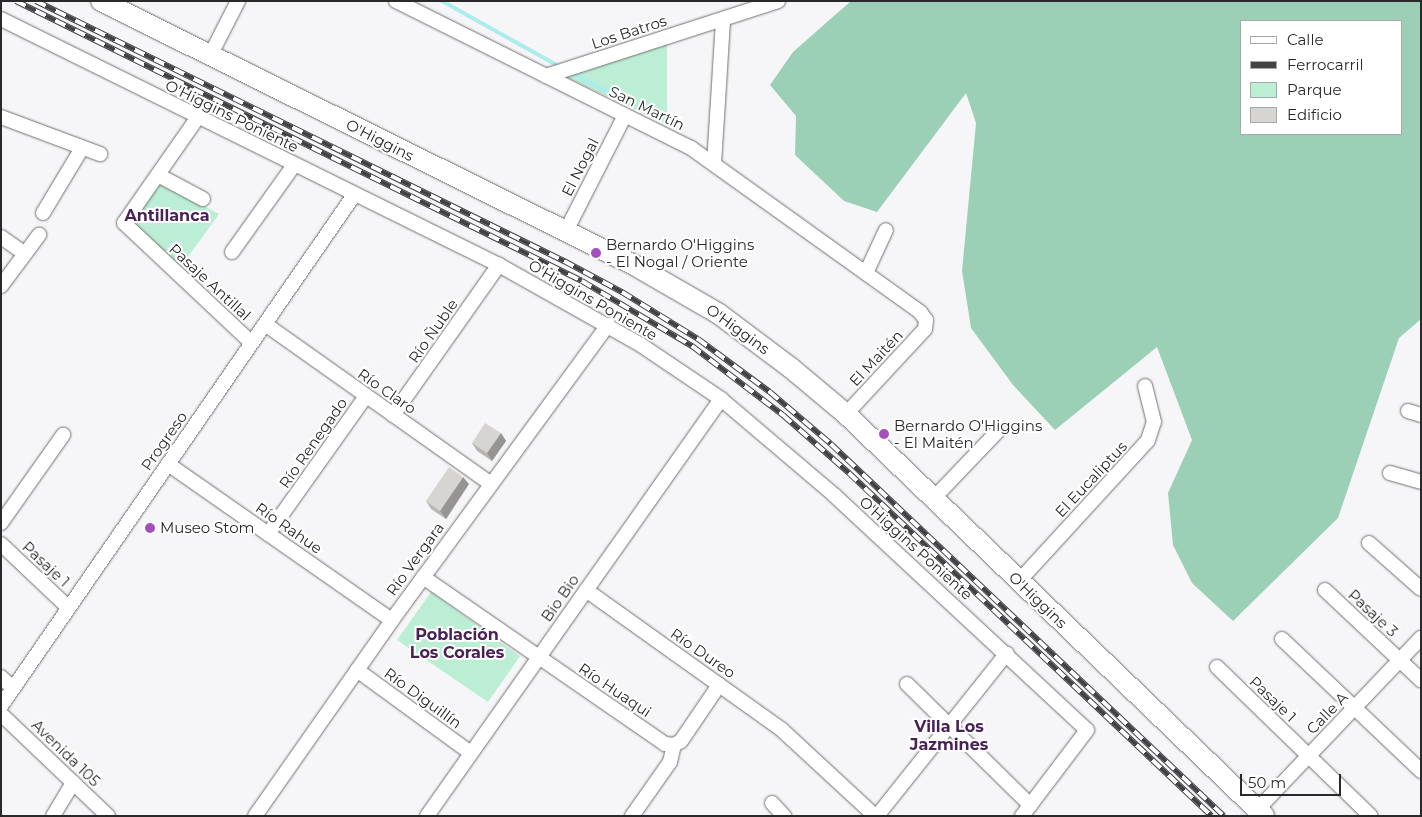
<!DOCTYPE html>
<meta charset="utf-8">
<style>
body{margin:0}
#map{position:relative;width:1422px;height:817px;overflow:hidden;background:#f6f6f8;font-family:Montserrat,sans-serif}
div>[style]{position:absolute}
[style*='--x']{left:calc(var(--x)*1px);top:calc(var(--y)*1px);width:calc(var(--w)*1px);rotate:calc(var(--a)*1deg)}
.green>*{inset:0;background:#bbeed4}
.forest>*{inset:0;background:#9cd0b6}
.stream>*{height:4px;margin:-2px;padding:0 2px;transform-origin:2px;border-radius:2px;background:#abeced}
.roads{filter:drop-shadow(0 0 1px #707071) drop-shadow(0 0 1px #707071)}
.street>*{height:14px;margin:-7px;padding:0 7px;transform-origin:7px;border-radius:7px;background:#fff}
.secondary>*{height:20px;margin:-10px;padding:0 10px;transform-origin:10px;border-radius:10px;background:#fff}
.rail>*{height:5.5px;margin-top:-2.75px;transform-origin:0;background:repeating-linear-gradient(90deg,#fff 0 11px,#424244 0 22px);box-sizing:border-box;border-block:1px solid #424244}
.wall>*{inset:0;background:#b9b7b6}
.shaded-wall>*{inset:0;background:#969594}
.building>*{inset:0;background:#d7d5d4}
.dots>*{width:14px;height:14px;translate:-50% -50%;box-sizing:border-box;border:2px solid #fff;border-radius:50%}
span{translate:-50% -50%;white-space:nowrap;text-align:center;line-height:1.15;-webkit-text-stroke:4px #fff;paint-order:stroke}
.street-label{font-size:15px;color:#29292a}
.poi-label{font-size:15px;color:#29292a}
.left{translate:0 -50%;text-align:left}
.neighbourhood-label{font-size:16px;color:#4a2156;font-weight:700}
.frame{position:absolute;inset:0;border:2px solid #29292a;pointer-events:none}
.legend{position:absolute;left:1240px;top:20px;width:162px;height:115px;box-sizing:border-box;background:#fff;border:1px solid #a9a9aa;margin:0;padding:6px 9px;list-style:none;font-size:15px;color:#29292a}
.legend li{display:flex;align-items:center;gap:10px;height:25px}
.legend b{width:25px;border:1px solid #a9a9aa}
.scale{position:absolute;left:1240px;top:774px;width:101px;height:22px;box-sizing:border-box;border:2px solid #29292a;border-top:0;padding-left:6px;font-size:15px;line-height:18px;white-space:nowrap;color:#29292a;-webkit-text-stroke:4px #fff;paint-order:stroke}
</style>
<div id="map">
<div class="green">
<div style="clip-path:polygon(667px 44px,667px 124px,566px 77px,568px 73px)"></div>
<div style="clip-path:polygon(156px 184px,164px 184px,219px 214px,180px 268px,132px 227px,131px 220px)"></div>
<div style="clip-path:polygon(431px 592px,520px 656px,488px 702px,397px 640px)"></div>
</div>
<div class="forest">
<div style="clip-path:polygon(evenodd,851px 1px,1421px 1px,1421px 319px,1399px 338px,1338px 518px,1233px 621px,1192px 583px,1173px 545px,1168px 493px,1192px 440px,1157px 347px,1055px 430px,1013px 385px,971px 328px,962px 271px,976px 123px,966px 93px,877px 212px,844px 201px,795px 155px,796px 116px,770px 85px,793px 52px,851px 1px,1241px 21px,1401px 21px,1401px 134px,1241px 134px,1241px 21px)"></div>
</div>
<div class="stream">
<div style="--x:442;--y:1;--w:135;--a:29.2"></div>
<div style="--x:577;--y:76;--w:54;--a:26.6"></div>
</div>
<div class="roads">
<div class="street">
<div style="--x:396;--y:1;--w:330;--a:26.5"></div>
<div style="--x:691;--y:148;--w:282;--a:35.6"></div>
<div style="--x:920;--y:312;--w:10;--a:53"></div>
<div style="--x:926;--y:320;--w:9;--a:96"></div>
<div style="--x:925;--y:329;--w:116;--a:132.9"></div>
<div style="--x:1;--y:19;--w:555;--a:26.29"></div>
<div style="--x:499;--y:265;--w:163;--a:29.4"></div>
<div style="--x:641;--y:345;--w:97;--a:34"></div>
<div style="--x:721;--y:399;--w:148;--a:40.3"></div>
<div style="--x:834;--y:495;--w:345;--a:42.9"></div>
<div style="--x:1087;--y:730;--w:108;--a:127.1"></div>
<div style="--x:210;--y:56;--w:62;--a:-63"></div>
<div style="--x:546;--y:76;--w:244;--a:-17.9"></div>
<div style="--x:1;--y:117;--w:106;--a:20.5"></div>
<div style="--x:198;--y:117;--w:129;--a:124.9"></div>
<div style="--x:124;--y:223;--w:175;--a:43.2"></div>
<div style="--x:714;--y:164;--w:145;--a:-86.4"></div>
<div style="--x:158;--y:175;--w:51;--a:28.1"></div>
<div style="--x:43;--y:213;--w:76;--a:-59"></div>
<div style="--x:565;--y:233;--w:132;--a:-63"></div>
<div style="--x:1;--y:237;--w:29;--a:35"></div>
<div style="--x:232;--y:252;--w:107;--a:-54.5"></div>
<div style="--x:866;--y:273;--w:47;--a:-65.1"></div>
<div style="--x:1;--y:286;--w:64;--a:-53.3"></div>
<div style="--x:265;--y:324;--w:277;--a:35.3"></div>
<div style="--x:1408;--y:411;--w:14;--a:17"></div>
<div style="--x:393;--y:415;--w:184;--a:-54.8"></div>
<div style="--x:168;--y:464;--w:273;--a:34.9"></div>
<div style="--x:1390;--y:473;--w:32;--a:16"></div>
<div style="--x:933;--y:499;--w:93;--a:-46.3"></div>
<div style="--x:1;--y:523;--w:108;--a:-54.8"></div>
<div style="--x:268;--y:534;--w:169;--a:-54.6"></div>
<div style="--x:1369;--y:543;--w:69;--a:41.5"></div>
<div style="--x:1;--y:544;--w:93;--a:43.3"></div>
<div style="--x:423;--y:577;--w:294;--a:34.6"></div>
<div style="--x:665;--y:744;--w:9;--a:6"></div>
<div style="--x:1019;--y:581;--w:191;--a:-47.5"></div>
<div style="--x:1148;--y:440;--w:19;--a:-72"></div>
<div style="--x:1154;--y:422;--w:37;--a:-104"></div>
<div style="--x:586;--y:590;--w:239;--a:35.5"></div>
<div style="--x:781;--y:729;--w:128;--a:42.8"></div>
<div style="--x:1325;--y:590;--w:132;--a:43.2"></div>
<div style="--x:1282;--y:639;--w:192;--a:43.5"></div>
<div style="--x:1217;--y:667;--w:214;--a:44.1"></div>
<div style="--x:357;--y:670;--w:141;--a:36.1"></div>
<div style="--x:1;--y:677;--w:16;--a:43"></div>
<div style="--x:907;--y:684;--w:173;--a:44.5"></div>
<div style="--x:1;--y:706;--w:621;--a:-55.36"></div>
<div style="--x:1;--y:714;--w:148;--a:43.6"></div>
<div style="--x:674;--y:745;--w:8;--a:-30"></div>
<div style="--x:681;--y:741;--w:68;--a:-55.8"></div>
<div style="--x:772;--y:803;--w:18;--a:47"></div>
<div style="--x:1257;--y:810;--w:238;--a:-46.4"></div>
<div style="--x:53;--y:816;--w:39;--a:-59"></div>
<div style="--x:255;--y:816;--w:239;--a:-55"></div>
<div style="--x:392;--y:620;--w:366;--a:-53.8"></div>
<div style="--x:427;--y:816;--w:510;--a:-54.81"></div>
<div style="--x:632;--y:816;--w:66;--a:-54.9"></div>
<div style="--x:670;--y:762;--w:17;--a:-77"></div>
<div style="--x:877;--y:816;--w:208;--a:-51.4"></div>
</div>
<div class="secondary">
<div style="--x:101;--y:1;--w:597;--a:26.35"></div>
<div style="--x:636;--y:266;--w:96;--a:30"></div>
<div style="--x:719;--y:314;--w:90;--a:36.9"></div>
<div style="--x:791;--y:368;--w:72;--a:39.9"></div>
<div style="--x:846;--y:414;--w:580;--a:43.88"></div>
</div>
</div>
<div class="rail">
<div style="--x:16;--y:1;--w:631;--a:26.32"></div>
<div style="--x:582;--y:281;--w:128;--a:30.6"></div>
<div style="--x:692;--y:346;--w:114;--a:37.2"></div>
<div style="--x:783;--y:415;--w:88;--a:41.3"></div>
<div style="--x:849;--y:473;--w:499;--a:43.4"></div>
<div style="--x:36;--y:1;--w:589;--a:26.22"></div>
<div style="--x:564;--y:261;--w:66;--a:28.1"></div>
<div style="--x:622;--y:292;--w:89;--a:31.7"></div>
<div style="--x:698;--y:339;--w:89;--a:36.4"></div>
<div style="--x:770;--y:392;--w:80;--a:40.4"></div>
<div style="--x:831;--y:444;--w:541;--a:43.43"></div>
</div>
<div class="wall">
<div style="clip-path:polygon(501px 433px,506px 441px,492px 461px,477px 451px,472px 443px)"></div>
<div style="clip-path:polygon(469px 484px,446px 519px,431px 509px,426px 501px)"></div>
</div>
<div class="shaded-wall">
<div style="clip-path:polygon(501px 433px,506px 441px,492px 461px,487px 453px)"></div>
<div style="clip-path:polygon(463px 477px,469px 484px,446px 519px,440px 511px)"></div>
</div>
<div class="building">
<div style="clip-path:polygon(485px 423px,501px 433px,487px 453px,472px 443px)"></div>
<div style="clip-path:polygon(449px 467px,463px 477px,440px 511px,426px 501px)"></div>
</div>
<div class="dots">
<div style="left:596px;top:253px;background:#a54fbd"></div>
<div style="left:884px;top:434px;background:#a54fbd"></div>
<div style="left:150px;top:528px;background:#a54fbd"></div>
</div>
<div class="street-label">
<span style="left:629px;top:32px;rotate:-18deg">Los Batros</span>
<span style="left:647px;top:108px;rotate:26deg">San Martín</span>
<span style="left:232px;top:116px;rotate:26deg">O'Higgins Poniente</span>
<span style="left:380px;top:140px;rotate:27deg">O'Higgins</span>
<span style="left:580px;top:167px;rotate:-63deg">El Nogal</span>
<span style="left:210px;top:282px;rotate:43deg">Pasaje Antillal</span>
<span style="left:593px;top:300px;rotate:30deg">O'Higgins Poniente</span>
<span style="left:738px;top:329px;rotate:36deg">O'Higgins</span>
<span style="left:433px;top:331px;rotate:-55deg">Río Ñuble</span>
<span style="left:876px;top:358px;rotate:-47deg">El Maitén</span>
<span style="left:387px;top:391px;rotate:35deg">Río Claro</span>
<span style="left:164px;top:441px;rotate:-55deg">Progreso</span>
<span style="left:313px;top:443px;rotate:-55deg">Río Renegado</span>
<span style="left:1091px;top:479px;rotate:-47deg">El Eucaliptus</span>
<span style="left:289px;top:528px;rotate:35deg">Río Rahue</span>
<span style="left:916px;top:548px;rotate:42deg">O'Higgins Poniente</span>
<span style="left:415px;top:559px;rotate:-54deg">Río Vergara</span>
<span style="left:46px;top:564px;rotate:43deg">Pasaje 1</span>
<span style="left:560px;top:598px;rotate:-55deg">Bio Bio</span>
<span style="left:1038px;top:600px;rotate:44deg">O'Higgins</span>
<span style="left:1373px;top:613px;rotate:43deg">Pasaje 3</span>
<span style="left:703px;top:653px;rotate:35deg">Río Dureo</span>
<span style="left:615px;top:690px;rotate:34deg">Río Huaqui</span>
<span style="left:423px;top:698px;rotate:36deg">Río Diguillín</span>
<span style="left:1273px;top:699px;rotate:44deg">Pasaje 1</span>
<span style="left:1327px;top:713px;rotate:-46deg">Calle A</span>
<span style="left:66px;top:753px;rotate:44deg">Avenida 105</span>
</div>
<div class="poi-label">
<span class="left" style="left:606px;top:253px">Bernardo O'Higgins<br>- El Nogal / Oriente</span>
<span class="left" style="left:894px;top:434px">Bernardo O'Higgins<br>- El Maitén</span>
<span class="left" style="left:160px;top:528px">Museo Stom</span>
</div>
<div class="neighbourhood-label">
<span style="left:167px;top:216px">Antillanca</span>
<span style="left:457px;top:644px">Población<br>Los Corales</span>
<span style="left:949px;top:736px">Villa Los<br>Jazmines</span>
</div>
<div class="frame"></div>
<ul class="legend">
<li><b style="height:6px;background:#fff"></b>Calle</li>
<li><b style="height:6px;background:#424244"></b>Ferrocarril</li>
<li><b style="height:14px;background:#bbeed4"></b>Parque</li>
<li><b style="height:14px;background:#d7d5d4"></b>Edificio</li>
</ul>
<div class="scale">50 m</div>
</div>
